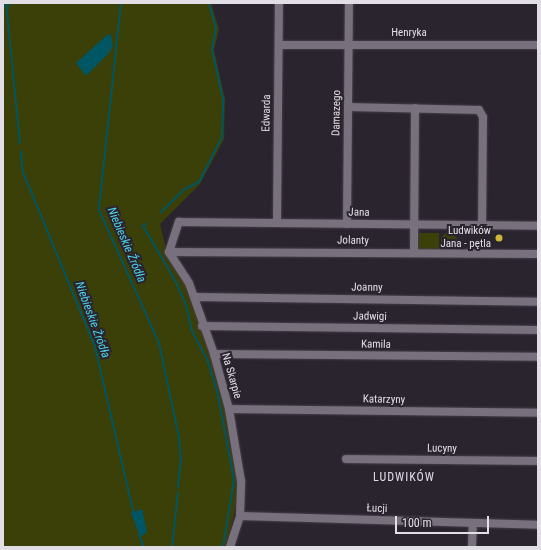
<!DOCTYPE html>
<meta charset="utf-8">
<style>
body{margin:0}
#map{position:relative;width:541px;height:550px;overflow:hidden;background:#2a242f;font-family:"Roboto Condensed",sans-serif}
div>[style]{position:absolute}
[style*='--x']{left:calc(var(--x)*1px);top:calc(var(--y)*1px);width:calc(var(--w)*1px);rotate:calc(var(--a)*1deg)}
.green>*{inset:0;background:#3b3f08}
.round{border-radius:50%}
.water>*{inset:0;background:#005663}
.stream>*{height:2px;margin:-1px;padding:0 1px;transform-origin:1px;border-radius:1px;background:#005663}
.roads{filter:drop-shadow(0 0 1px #453f48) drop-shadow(0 0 1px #453f48)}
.minor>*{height:8px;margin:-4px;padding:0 4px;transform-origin:4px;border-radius:4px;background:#78707d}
.dots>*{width:11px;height:11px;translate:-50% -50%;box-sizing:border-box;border:2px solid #2a242f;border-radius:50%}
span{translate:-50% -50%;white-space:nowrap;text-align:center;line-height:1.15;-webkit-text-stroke:4px #2a242f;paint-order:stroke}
.street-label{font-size:11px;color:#e2dee5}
.poi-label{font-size:11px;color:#e2dee5}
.right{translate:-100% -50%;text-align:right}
.water-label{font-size:12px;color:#4bd4ee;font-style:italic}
.neighbourhood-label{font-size:12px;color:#e1d9e7;letter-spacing:1px}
.frame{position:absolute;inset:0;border:4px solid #e2dee5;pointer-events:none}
.scale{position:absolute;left:395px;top:516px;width:94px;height:18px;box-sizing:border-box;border:2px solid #e2dee5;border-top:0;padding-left:5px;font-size:12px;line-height:14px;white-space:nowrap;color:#e2dee5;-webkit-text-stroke:3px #2a242f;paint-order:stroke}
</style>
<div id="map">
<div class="green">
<div style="clip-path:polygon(3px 3px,211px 3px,219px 29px,214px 50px,225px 99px,224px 139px,200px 184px,160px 224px,167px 253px,188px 283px,228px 411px,239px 492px,227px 547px,3px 547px)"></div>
<div class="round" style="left:441px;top:233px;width:16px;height:16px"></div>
<div style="clip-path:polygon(419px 233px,439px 233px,439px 249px,418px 249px)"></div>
</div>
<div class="water">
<div style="clip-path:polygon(108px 34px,111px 35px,113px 46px,109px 53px,86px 76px,76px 63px)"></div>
<div style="clip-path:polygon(142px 509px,147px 532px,140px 537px,131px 513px)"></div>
</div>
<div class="stream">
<div style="--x:6;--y:3;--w:141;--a:84.3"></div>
<div style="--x:121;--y:3;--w:208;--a:96.1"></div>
<div style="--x:99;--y:210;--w:146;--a:65.7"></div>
<div style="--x:159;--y:343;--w:96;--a:78"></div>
<div style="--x:179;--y:437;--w:21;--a:85"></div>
<div style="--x:181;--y:458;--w:30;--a:96"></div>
<div style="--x:6;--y:7;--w:6;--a:-45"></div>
<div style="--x:21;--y:151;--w:21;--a:85"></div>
<div style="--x:23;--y:172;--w:189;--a:67.6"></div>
<div style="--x:95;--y:347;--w:171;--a:76.9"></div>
<div style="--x:161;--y:212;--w:33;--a:-44"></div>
<div style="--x:185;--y:189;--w:16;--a:-27"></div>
<div style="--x:199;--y:182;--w:51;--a:-62.9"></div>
<div style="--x:222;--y:137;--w:38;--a:-88"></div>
<div style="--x:223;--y:99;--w:51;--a:-102.4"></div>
<div style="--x:212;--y:49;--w:21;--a:-79"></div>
<div style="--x:216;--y:28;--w:26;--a:-106"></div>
<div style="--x:146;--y:224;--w:4;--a:146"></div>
<div style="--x:143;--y:226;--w:65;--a:59.5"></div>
<div style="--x:176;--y:282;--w:25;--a:67"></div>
<div style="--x:186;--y:305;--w:27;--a:77"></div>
<div style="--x:192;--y:331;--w:32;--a:62"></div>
<div style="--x:207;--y:359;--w:39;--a:73"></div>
<div style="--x:218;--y:396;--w:86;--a:79.2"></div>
<div style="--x:234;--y:480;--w:68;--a:99.3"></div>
<div style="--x:139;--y:535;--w:13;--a:67"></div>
<div style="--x:172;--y:547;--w:55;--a:-83.8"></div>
</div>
<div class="roads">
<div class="minor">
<div style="--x:279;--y:45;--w:259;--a:0"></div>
<div style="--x:348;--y:107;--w:131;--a:1.3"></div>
<div style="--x:479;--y:110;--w:8;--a:60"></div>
<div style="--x:483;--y:117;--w:109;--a:90.5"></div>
<div style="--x:277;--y:223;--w:220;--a:-89.5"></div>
<div style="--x:347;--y:224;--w:221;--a:-89.5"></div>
<div style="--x:169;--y:252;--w:369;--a:0.3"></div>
<div style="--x:414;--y:253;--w:145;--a:-89.6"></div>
<div style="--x:195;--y:297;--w:343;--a:0.8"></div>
<div style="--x:202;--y:326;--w:336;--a:0.7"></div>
<div style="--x:214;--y:354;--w:324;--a:0.5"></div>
<div style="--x:229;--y:409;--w:309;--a:0.7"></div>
<div style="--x:346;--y:459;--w:192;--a:0.6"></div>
<div style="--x:240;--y:516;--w:298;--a:1.7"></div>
<div style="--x:230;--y:547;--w:33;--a:-72"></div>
<div style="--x:240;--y:516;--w:35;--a:-88"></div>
<div style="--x:241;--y:481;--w:73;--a:-99.5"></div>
<div style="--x:229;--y:409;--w:57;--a:-105.3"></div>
<div style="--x:214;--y:354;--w:75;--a:-109.4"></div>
<div style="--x:189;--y:283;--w:37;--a:-123"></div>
<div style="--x:169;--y:252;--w:32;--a:-72"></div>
<div style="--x:179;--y:222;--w:359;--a:0.6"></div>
<div style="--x:472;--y:547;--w:23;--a:-88"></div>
</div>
</div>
<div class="dots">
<div style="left:499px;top:238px;background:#d0b836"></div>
</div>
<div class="street-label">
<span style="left:409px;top:33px">Henryka</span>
<span style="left:267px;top:113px;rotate:-89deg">Edwarda</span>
<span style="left:337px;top:113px;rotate:-89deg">Damazego</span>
<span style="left:359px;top:213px;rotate:1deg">Jana</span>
<span style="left:353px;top:241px;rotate:1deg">Jolanty</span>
<span style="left:367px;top:288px;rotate:1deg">Joanny</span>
<span style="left:370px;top:317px;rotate:1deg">Jadwigi</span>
<span style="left:376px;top:345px;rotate:1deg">Kamila</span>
<span style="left:231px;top:376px;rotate:74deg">Na Skarpie</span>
<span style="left:384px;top:400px;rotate:1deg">Katarzyny</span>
<span style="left:442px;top:449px;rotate:1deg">Lucyny</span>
<span style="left:377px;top:509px;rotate:2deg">Łucji</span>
</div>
<div class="poi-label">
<span class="right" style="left:491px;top:238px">Ludwików<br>Jana - pętla</span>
</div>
<div class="water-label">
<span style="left:126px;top:245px;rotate:67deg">Niebieskie Źródła</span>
<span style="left:92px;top:320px;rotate:70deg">Niebieskie Żródła</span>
</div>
<div class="neighbourhood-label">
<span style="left:404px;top:478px">LUDWIKÓW</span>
</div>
<div class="frame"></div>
<div class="scale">100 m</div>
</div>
